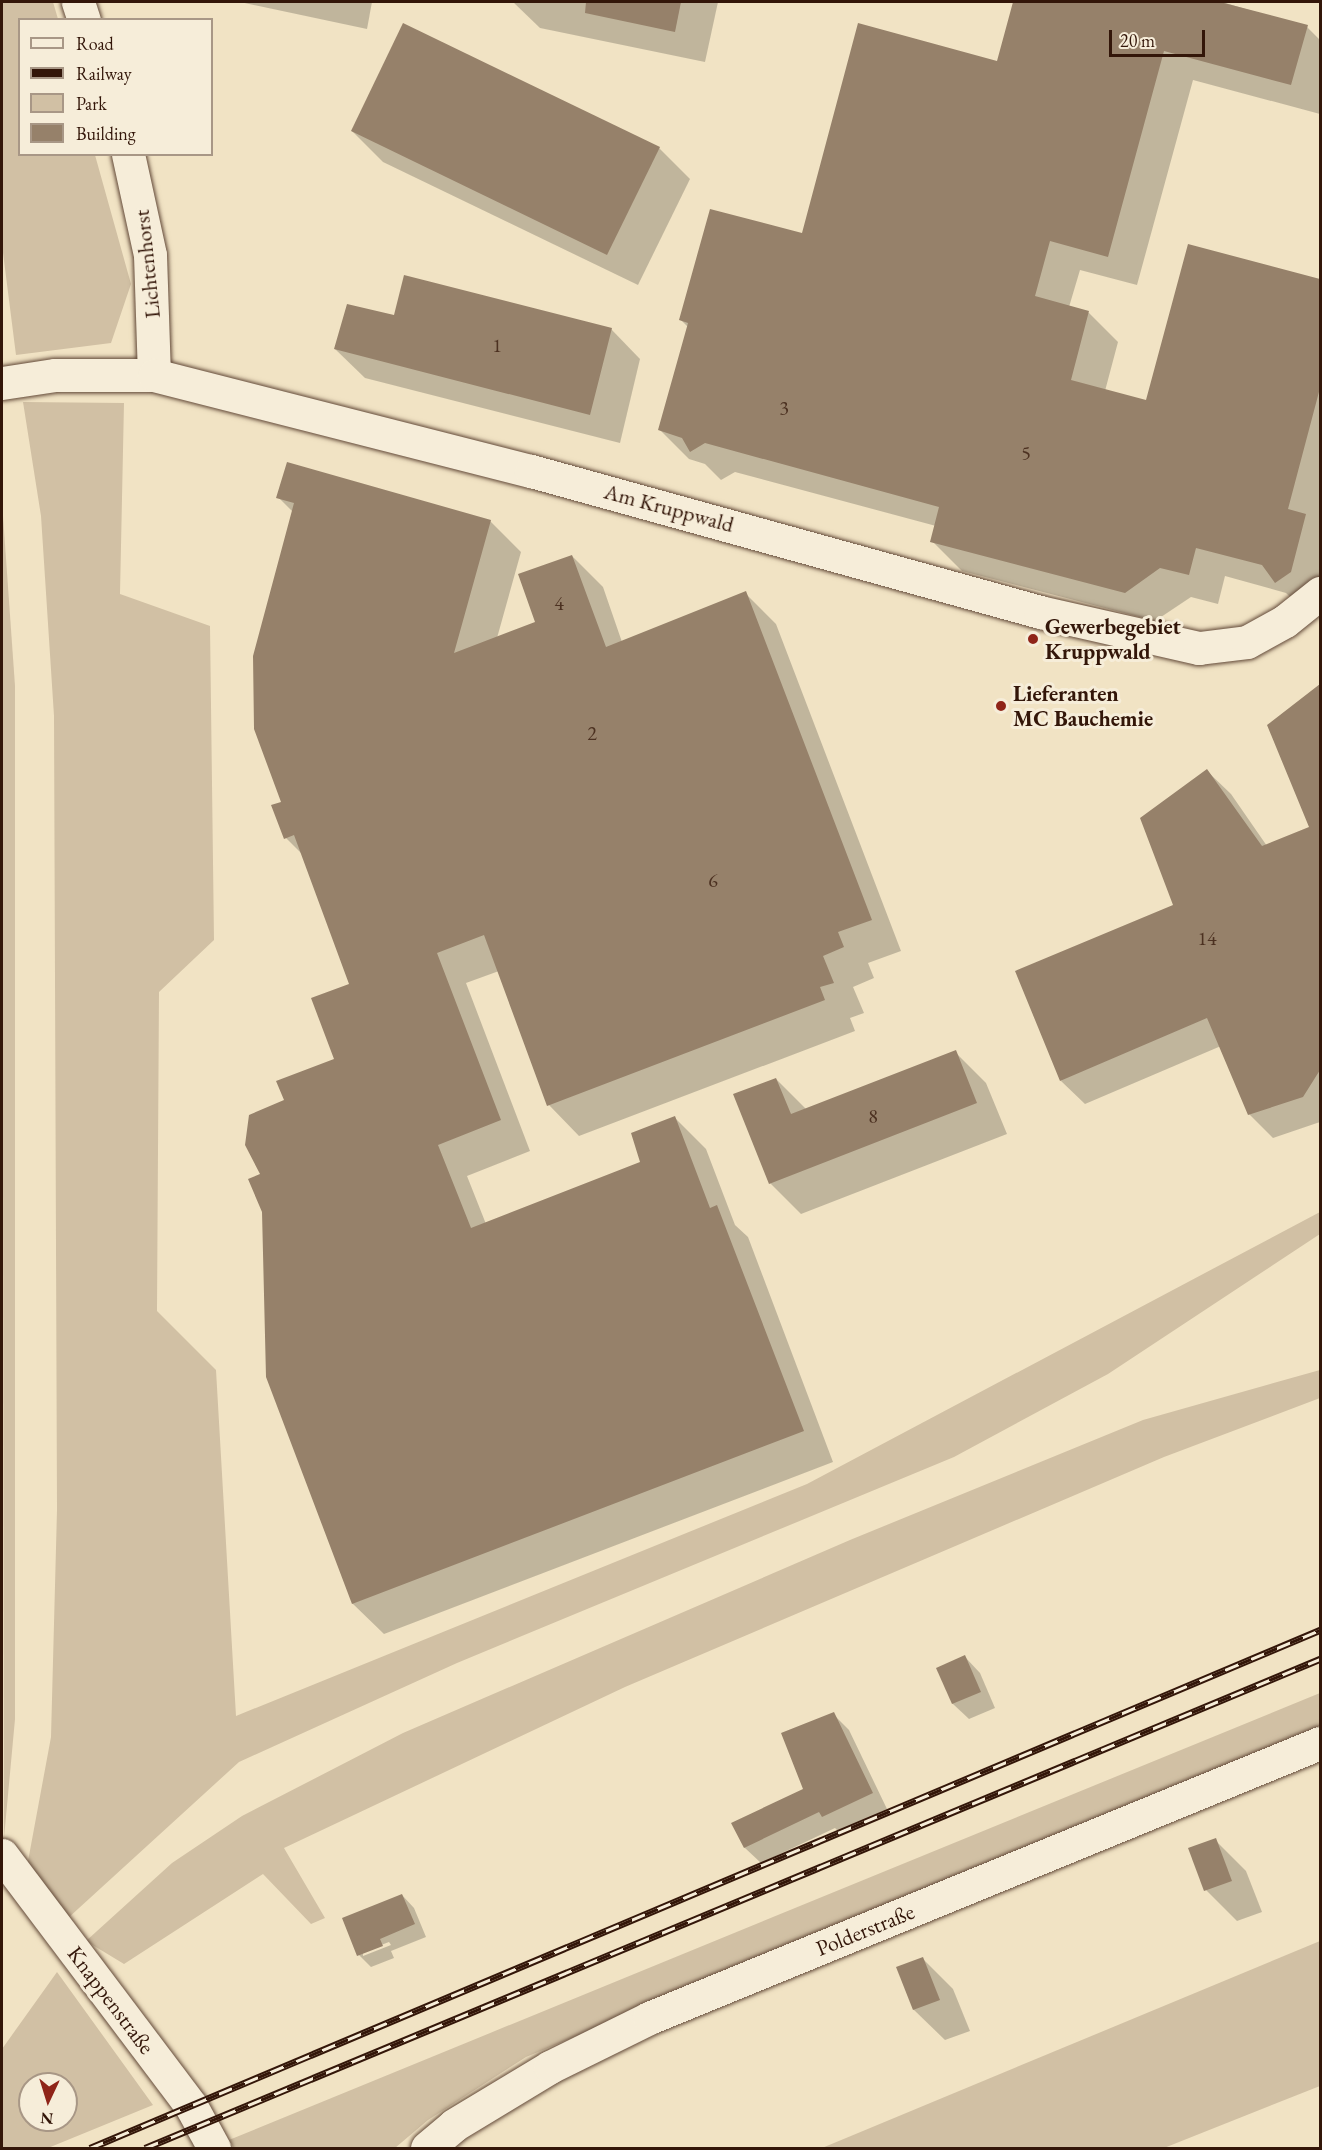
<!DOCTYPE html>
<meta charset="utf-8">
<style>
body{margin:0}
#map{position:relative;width:1322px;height:2150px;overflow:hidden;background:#f1e3c4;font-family:"EB Garamond",serif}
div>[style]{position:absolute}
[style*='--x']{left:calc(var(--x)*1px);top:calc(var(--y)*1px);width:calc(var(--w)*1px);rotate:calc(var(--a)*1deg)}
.green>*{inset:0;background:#d1c0a4}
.shadow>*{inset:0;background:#0003}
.building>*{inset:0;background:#96816a}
.roads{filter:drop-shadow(0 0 2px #624938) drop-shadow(0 0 2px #624938)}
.street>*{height:33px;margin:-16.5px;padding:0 16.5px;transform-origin:16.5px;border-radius:16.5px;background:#f6edd9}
.rail>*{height:7px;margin-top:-3.5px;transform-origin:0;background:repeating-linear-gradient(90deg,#f6edd9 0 14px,#331609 0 28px);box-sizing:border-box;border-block:2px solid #331609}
.dots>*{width:16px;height:16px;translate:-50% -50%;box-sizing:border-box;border:3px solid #f6edd9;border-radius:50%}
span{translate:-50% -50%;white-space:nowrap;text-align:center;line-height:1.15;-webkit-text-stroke:6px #f6edd9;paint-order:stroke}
.number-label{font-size:20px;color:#4c3121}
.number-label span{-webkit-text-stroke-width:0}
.street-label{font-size:22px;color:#331609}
.poi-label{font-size:22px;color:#331609;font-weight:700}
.left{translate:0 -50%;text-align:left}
.frame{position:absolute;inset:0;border:3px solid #331609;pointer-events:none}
.legend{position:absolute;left:18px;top:18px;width:195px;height:138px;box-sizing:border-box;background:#f6edd9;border:2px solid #a89786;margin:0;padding:8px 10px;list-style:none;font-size:18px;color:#331609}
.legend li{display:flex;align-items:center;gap:12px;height:30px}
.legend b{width:30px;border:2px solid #a89786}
.north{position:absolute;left:18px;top:2072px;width:60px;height:60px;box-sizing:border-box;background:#f6edd9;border:2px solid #a89786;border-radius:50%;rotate:184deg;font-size:16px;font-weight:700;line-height:24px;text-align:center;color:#331609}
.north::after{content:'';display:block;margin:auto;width:21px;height:27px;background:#8f2418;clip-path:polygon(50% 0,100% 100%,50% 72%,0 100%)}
.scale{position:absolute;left:1109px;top:30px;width:96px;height:27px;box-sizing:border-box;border:3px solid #331609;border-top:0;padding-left:8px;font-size:18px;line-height:21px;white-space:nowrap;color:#331609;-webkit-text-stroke:4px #f6edd9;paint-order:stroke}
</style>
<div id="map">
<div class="green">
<div style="clip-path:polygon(2px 2px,53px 2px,58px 19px,20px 20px,20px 154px,95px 155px,131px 284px,111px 343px,16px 355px,2px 245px)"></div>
<div style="clip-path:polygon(23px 402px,124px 403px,120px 594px,210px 626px,214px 940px,159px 992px,157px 1311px,216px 1370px,236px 1716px,807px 1484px,1320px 1212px,1320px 1234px,1108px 1374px,954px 1457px,457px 1663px,239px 1762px,67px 1919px,26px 1872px,51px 1737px,57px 1510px,54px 716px,41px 516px)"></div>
<div style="clip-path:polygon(2px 502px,15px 686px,15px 1719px,4px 1838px)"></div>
<div style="clip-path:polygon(1320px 1370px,1320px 1398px,1164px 1457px,625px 1687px,284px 1848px,325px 1918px,311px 1924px,263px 1874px,124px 1964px,86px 1941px,172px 1863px,242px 1816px,403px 1733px,850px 1540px,1143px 1420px)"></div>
<div style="clip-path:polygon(1320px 1693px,1320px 1727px,526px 2057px,428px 2120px,395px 2148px,234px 2148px,229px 2140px)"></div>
<div style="clip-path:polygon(1320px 1941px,1320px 2086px,1164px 2148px,822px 2148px)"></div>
<div style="clip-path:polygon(evenodd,57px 1972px,153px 2105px,48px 2148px,2px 2148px,2px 2049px,57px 1972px,30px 2084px,66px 2084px,66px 2120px,30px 2120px,30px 2084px)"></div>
</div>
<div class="shadow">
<div style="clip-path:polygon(240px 2px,372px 2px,367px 29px)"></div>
<div style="clip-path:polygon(513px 2px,718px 2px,705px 62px,540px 28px)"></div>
<div style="clip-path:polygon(1015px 2px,1222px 2px,1307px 27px,1320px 40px,1320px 114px,1193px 80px,1137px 285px,1080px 270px,1069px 307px,1089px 313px,1118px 342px,1105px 391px,1147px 401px,1189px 246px,1320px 280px,1320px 338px,1268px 331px,1266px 339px,1320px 354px,1320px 599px,1306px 612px,1286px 593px,1225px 576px,1218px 604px,1191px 597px,1155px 621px,962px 571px,932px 541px,936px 526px,735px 472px,721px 480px,705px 464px,689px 459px,660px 430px,688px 327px,681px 320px,803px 235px,998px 63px)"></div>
<div style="clip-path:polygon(352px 131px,659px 148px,690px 179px,638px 285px,383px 162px)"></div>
<div style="clip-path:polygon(395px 317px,611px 329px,640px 359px,620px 443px,365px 378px,335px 349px)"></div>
<div style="clip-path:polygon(278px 497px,490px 521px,521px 552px,497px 638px,537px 623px,572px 556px,603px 587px,622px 642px,745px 593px,776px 624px,901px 951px,868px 963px,874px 978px,853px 987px,864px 1013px,850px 1018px,855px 1031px,579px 1136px,549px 1105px,499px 971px,466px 983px,530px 1151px,467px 1176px,486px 1224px,642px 1163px,675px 1118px,706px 1149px,735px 1225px,748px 1237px,833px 1462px,384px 1634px,353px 1604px,267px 1377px,262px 1175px,286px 1101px,336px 1060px,351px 985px,303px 855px,286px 838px,283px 803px,293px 512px)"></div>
<div style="clip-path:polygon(1320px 686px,1320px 1122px,1273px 1138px,1249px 1114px,1221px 1046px,1085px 1104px,1061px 1081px,1175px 906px,1207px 771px,1231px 794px,1267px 846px,1311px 828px,1269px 725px)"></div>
<div style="clip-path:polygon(955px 1052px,986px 1083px,1007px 1134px,801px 1214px,770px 1183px,776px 1079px,807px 1110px)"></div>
<div style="clip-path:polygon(965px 1657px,980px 1673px,995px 1708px,969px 1719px,953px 1704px,938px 1668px)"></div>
<div style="clip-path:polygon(833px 1714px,849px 1730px,887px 1809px,839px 1832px,835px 1828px,761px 1863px,745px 1848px,733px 1824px,805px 1789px)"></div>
<div style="clip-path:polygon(1215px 1840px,1246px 1871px,1262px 1912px,1237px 1921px,1206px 1890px,1190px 1848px)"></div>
<div style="clip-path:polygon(evenodd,402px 1895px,414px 1908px,426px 1937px,391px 1951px,394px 1958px,371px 1967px,359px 1955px,402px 1895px,389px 1942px,391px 1945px,363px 1956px,363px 1952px,389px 1942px)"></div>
<div style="clip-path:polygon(922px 1958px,953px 1989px,970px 2031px,945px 2040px,914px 2010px,898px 1968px)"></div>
</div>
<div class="building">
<div style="clip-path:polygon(586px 2px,681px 2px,675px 32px,585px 13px)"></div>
<div style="clip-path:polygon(1013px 2px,1220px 2px,1308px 25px,1291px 85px,1164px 51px,1108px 257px,1050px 241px,1035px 296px,1089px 311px,1071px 380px,1146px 400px,1188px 244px,1320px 279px,1320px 388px,1288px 509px,1306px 514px,1291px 572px,1275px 583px,1262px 565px,1196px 548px,1189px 575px,1160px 568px,1125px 593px,930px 542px,939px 507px,705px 443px,690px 452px,682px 438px,658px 430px,688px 323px,679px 320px,710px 209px,802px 233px,858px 23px,997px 61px)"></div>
<div style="clip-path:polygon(403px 23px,660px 147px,607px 255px,351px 131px)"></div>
<div style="clip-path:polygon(404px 275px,612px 328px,590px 415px,334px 349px,347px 304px,394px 315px)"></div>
<div style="clip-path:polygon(287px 462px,491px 520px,454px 653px,535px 622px,518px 574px,572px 555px,606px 647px,746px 591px,872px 920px,838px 932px,844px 947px,823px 956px,834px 983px,820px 987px,825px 1000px,547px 1106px,484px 935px,437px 953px,501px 1120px,438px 1145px,471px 1228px,640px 1162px,631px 1133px,675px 1116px,710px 1208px,717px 1205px,804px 1431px,352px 1604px,266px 1377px,262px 1212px,248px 1179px,260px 1174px,245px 1145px,249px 1115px,284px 1100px,276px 1081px,334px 1059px,311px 998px,349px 984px,294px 835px,284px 839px,271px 805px,281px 802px,254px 729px,253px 656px,294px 503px,276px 498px)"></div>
<div style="clip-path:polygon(1320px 684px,1320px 1070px,1303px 1097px,1248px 1115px,1207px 1018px,1060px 1081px,1015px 971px,1173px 905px,1140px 818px,1207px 769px,1262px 846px,1309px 827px,1267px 725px)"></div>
<div style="clip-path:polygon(956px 1050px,977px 1103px,769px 1184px,733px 1094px,776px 1078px,791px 1114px)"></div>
<div style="clip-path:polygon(965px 1655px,981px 1692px,952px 1704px,936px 1668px)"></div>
<div style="clip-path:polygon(834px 1712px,873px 1793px,822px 1817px,819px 1812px,744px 1848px,731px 1823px,803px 1789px,781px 1733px)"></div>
<div style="clip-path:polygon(1216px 1838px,1232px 1881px,1204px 1891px,1188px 1848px)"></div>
<div style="clip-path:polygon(402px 1894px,415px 1924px,380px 1939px,383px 1946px,357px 1956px,342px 1918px)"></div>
<div style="clip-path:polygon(923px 1957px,940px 2000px,913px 2010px,896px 1967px)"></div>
</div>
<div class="roads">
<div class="street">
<div style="--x:78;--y:2;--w:19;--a:72"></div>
<div style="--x:128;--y:154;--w:103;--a:77.7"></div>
<div style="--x:150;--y:255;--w:120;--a:88.1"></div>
<div style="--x:2;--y:383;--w:54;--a:-8.6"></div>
<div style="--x:55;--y:375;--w:99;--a:0"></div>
<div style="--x:154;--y:375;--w:389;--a:14.3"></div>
<div style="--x:531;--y:471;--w:528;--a:15.48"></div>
<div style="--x:1040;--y:612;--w:163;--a:12.8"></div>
<div style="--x:1199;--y:648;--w:48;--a:-7.1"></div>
<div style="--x:1247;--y:642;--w:43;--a:-28.9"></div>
<div style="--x:1285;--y:621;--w:45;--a:-38.7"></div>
<div style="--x:2;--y:1855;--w:314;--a:53"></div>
<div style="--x:191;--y:2106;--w:48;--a:61.3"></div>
<div style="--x:427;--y:2148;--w:35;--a:-40"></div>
<div style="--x:454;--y:2125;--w:112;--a:-31.1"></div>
<div style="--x:550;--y:2067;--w:110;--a:-26.3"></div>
<div style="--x:649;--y:2018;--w:725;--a:-22.29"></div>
</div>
</div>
<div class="rail">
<div style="--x:90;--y:2148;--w:1335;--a:-22.84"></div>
<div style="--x:145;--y:2148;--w:1273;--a:-22.6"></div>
</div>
<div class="dots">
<div style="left:1033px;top:639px;background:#8f2418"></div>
<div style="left:1001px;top:706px;background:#8f2418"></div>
</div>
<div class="number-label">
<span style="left:497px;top:345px">1</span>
<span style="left:784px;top:408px">3</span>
<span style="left:1026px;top:453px">5</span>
<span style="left:559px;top:603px">4</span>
<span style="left:592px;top:733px">2</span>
<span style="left:713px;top:880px">6</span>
<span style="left:1207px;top:938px">14</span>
<span style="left:873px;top:1116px">8</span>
</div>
<div class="street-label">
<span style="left:147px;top:264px;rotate:-96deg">Lichtenhorst</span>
<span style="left:669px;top:508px;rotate:15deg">Am Kruppwald</span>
<span style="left:865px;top:1930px;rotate:-22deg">Polderstraße</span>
<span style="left:111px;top:2000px;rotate:53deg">Knappenstraße</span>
</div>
<div class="poi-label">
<span class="left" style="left:1045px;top:639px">Gewerbegebiet<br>Kruppwald</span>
<span class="left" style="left:1013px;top:706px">Lieferanten<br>MC Bauchemie</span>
</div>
<div class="frame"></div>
<ul class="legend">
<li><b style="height:8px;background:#f6edd9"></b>Road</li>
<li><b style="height:8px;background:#331609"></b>Railway</li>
<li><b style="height:16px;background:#d1c0a4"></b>Park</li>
<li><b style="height:16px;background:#96816a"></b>Building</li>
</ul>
<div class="north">N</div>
<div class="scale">20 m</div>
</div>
